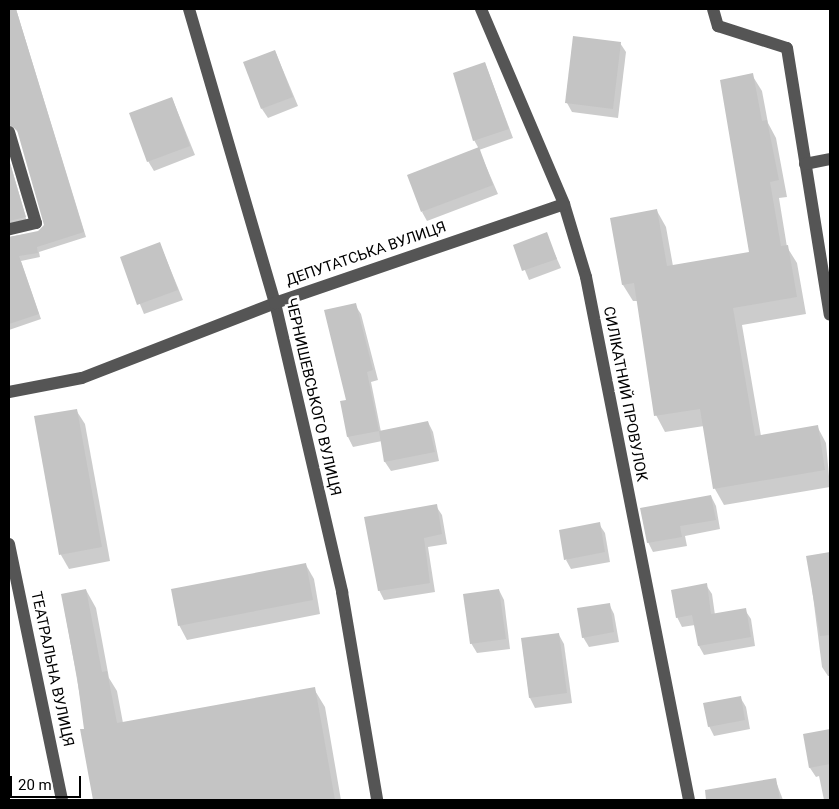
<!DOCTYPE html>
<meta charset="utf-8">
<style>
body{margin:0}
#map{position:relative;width:839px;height:809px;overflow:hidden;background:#fff;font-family:Roboto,sans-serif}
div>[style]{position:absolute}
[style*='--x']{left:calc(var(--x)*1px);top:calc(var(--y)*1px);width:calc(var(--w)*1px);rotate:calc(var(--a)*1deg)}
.shadow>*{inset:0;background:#0003}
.building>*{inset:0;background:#c4c4c4}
.minor>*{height:12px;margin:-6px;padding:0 6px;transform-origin:6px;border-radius:6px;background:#555}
span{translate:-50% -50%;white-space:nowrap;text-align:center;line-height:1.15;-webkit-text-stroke:5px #fff;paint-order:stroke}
.street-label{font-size:15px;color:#000}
.frame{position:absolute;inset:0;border:10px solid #000;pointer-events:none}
.scale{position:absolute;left:10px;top:776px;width:71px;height:22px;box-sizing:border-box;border:2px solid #000;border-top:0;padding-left:6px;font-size:15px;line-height:18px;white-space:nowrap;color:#000;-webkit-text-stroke:4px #fff;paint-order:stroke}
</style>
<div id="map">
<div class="shadow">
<div style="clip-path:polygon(9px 9px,16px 9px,86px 237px,39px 252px,40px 257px,21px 261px,41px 319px,9px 330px,9px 237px,38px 232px,45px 225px,19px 133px,14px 128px,9px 130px)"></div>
<div style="clip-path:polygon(620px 43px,626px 52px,618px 118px,572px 112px,567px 103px)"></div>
<div style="clip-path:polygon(275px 51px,298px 106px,268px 118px,262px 109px)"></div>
<div style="clip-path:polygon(485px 63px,513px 138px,479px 150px,498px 194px,427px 221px,422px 212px,479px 149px,474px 140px)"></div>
<div style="clip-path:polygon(752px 75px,762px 91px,768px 123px,776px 138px,787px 197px,779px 198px,787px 247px,797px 263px,806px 314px,742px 325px,761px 436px,817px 426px,826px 443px,830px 487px,724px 505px,715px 489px,704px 426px,665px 432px,656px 415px,638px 301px,633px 301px,623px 285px,612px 219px,657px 211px,666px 227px,673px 266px,750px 253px)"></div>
<div style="clip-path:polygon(172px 98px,195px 155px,154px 171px,148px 161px)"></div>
<div style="clip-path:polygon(9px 159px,27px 222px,9px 227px)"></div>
<div style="clip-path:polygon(546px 234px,561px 268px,529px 280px,515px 246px)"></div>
<div style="clip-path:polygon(160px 244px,183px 300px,144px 314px,121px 258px)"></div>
<div style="clip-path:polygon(355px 305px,361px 314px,378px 380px,371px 382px,381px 432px,428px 422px,433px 432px,439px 461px,391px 471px,385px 462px,382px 441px,353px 447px,348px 437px,341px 402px,347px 401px)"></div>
<div style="clip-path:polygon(76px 410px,85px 424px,110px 561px,69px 569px,61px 555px)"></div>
<div style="clip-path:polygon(711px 496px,716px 506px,720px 529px,685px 536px,687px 546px,653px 552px,648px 542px)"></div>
<div style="clip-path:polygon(436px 506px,442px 515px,447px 544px,428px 547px,435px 592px,384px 600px,379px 590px)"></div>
<div style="clip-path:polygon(599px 524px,605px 533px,610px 562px,571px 569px,566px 560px)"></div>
<div style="clip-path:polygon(830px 553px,830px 676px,828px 676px,822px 667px,808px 557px)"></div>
<div style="clip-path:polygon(306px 565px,314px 579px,320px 614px,187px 640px,179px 625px)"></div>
<div style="clip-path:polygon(706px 585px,712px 594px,715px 615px,745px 610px,751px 619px,755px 646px,704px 655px,699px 646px,695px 625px,682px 627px,677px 617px)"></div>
<div style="clip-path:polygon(86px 590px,96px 608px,109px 678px,117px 691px,123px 723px,314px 689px,325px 707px,341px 800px,94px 800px,81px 730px,86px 730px,62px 595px)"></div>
<div style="clip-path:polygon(499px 590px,504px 600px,510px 649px,477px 653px,471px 643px)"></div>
<div style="clip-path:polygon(609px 604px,614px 614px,619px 642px,589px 647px,583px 637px)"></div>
<div style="clip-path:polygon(559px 635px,564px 644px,572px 703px,535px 708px,530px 698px,522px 639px)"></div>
<div style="clip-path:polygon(740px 697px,746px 707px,750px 729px,714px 736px,709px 726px)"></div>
<div style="clip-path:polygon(830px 730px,830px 800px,824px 800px,819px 776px,816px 777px,810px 768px,804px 735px)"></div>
<div style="clip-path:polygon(775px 779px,783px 800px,720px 800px,718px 789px)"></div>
</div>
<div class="building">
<div style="clip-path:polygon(9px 9px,16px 9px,84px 232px,37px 247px,38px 253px,19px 256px,39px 314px,9px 324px,9px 237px,38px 231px,44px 225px,17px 130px,9px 124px)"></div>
<div style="clip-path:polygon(573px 36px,621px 42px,613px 109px,565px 103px)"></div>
<div style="clip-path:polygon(275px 50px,293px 97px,261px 109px,243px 62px)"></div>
<div style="clip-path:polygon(485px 62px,509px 129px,473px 141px,453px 73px)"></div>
<div style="clip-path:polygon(753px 73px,762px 121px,767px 120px,779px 180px,770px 182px,781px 246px,788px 245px,797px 297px,733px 308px,755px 436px,818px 425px,825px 470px,713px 489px,700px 409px,654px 416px,634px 283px,622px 285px,610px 218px,657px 209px,667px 266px,749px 252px,720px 80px)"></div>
<div style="clip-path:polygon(172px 97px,190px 146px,147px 162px,129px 113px)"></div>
<div style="clip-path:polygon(479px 147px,493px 185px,421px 212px,407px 175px)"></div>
<div style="clip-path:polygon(9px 160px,26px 217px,9px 221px)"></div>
<div style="clip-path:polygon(547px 232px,557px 259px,522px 271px,513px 245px)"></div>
<div style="clip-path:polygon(160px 242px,178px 290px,137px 305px,120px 257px)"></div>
<div style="clip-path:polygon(356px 303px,373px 370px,367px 372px,379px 431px,347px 437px,340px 401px,346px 400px,324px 310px)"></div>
<div style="clip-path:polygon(77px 409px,102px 547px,59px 555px,34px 416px)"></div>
<div style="clip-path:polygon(428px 421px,435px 452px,384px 462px,379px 431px)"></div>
<div style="clip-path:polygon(711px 495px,716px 520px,680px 526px,682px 537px,647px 543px,640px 508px)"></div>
<div style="clip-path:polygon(437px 504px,442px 534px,424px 538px,430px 583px,378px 591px,364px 517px)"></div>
<div style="clip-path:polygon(600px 522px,605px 552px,564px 560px,559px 530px)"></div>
<div style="clip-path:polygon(830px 552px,830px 635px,820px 636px,806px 556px)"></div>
<div style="clip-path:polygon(306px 563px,313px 600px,178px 626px,171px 589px)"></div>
<div style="clip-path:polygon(707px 583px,711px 614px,746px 608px,751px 637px,698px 646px,692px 615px,676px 618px,671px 590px)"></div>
<div style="clip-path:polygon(86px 589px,102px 672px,107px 671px,117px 723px,315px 687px,335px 800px,93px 800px,80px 729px,84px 729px,77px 677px,61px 594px)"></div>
<div style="clip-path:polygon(499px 589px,506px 639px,470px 644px,463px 594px)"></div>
<div style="clip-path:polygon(610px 603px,614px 632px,582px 638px,577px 608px)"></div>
<div style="clip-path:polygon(559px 633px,567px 693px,529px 698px,521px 638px)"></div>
<div style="clip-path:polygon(741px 696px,745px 720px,708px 727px,703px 703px)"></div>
<div style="clip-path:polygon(830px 729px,830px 764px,809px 768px,803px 734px)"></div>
<div style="clip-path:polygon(776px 778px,780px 800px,706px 800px,705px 790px)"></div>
</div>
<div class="minor">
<div style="--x:189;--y:9;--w:306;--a:73.7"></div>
<div style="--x:275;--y:303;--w:297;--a:76.9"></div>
<div style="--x:342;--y:592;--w:211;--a:80.4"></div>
<div style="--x:481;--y:9;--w:212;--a:66.9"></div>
<div style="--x:564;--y:204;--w:76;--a:73.2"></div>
<div style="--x:586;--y:277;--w:533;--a:78.86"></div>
<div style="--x:713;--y:9;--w:18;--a:74"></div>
<div style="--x:718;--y:26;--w:72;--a:17.7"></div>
<div style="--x:787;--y:48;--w:270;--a:80.9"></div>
<div style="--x:9;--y:132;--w:95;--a:73.5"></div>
<div style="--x:36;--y:223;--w:28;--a:167"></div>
<div style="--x:805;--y:164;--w:25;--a:-11"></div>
<div style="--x:9;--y:392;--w:74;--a:-10.9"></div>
<div style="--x:82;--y:378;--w:207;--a:-21.2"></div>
<div style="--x:275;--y:303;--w:305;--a:-18.9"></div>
<div style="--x:9;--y:544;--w:261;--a:78.3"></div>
</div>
<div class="street-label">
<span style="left:366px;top:254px;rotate:-19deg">ДЕПУТАТСЬКА ВУЛИЦЯ</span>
<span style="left:625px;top:394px;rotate:79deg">СИЛІКАТНИЙ ПРОВУЛОК</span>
<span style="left:313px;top:397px;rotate:77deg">ЧЕРНИШЕВСЬКОГО ВУЛИЦЯ</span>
<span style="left:52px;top:669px;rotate:78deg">ТЕАТРАЛЬНА ВУЛИЦЯ</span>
</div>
<div class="frame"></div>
<div class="scale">20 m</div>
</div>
